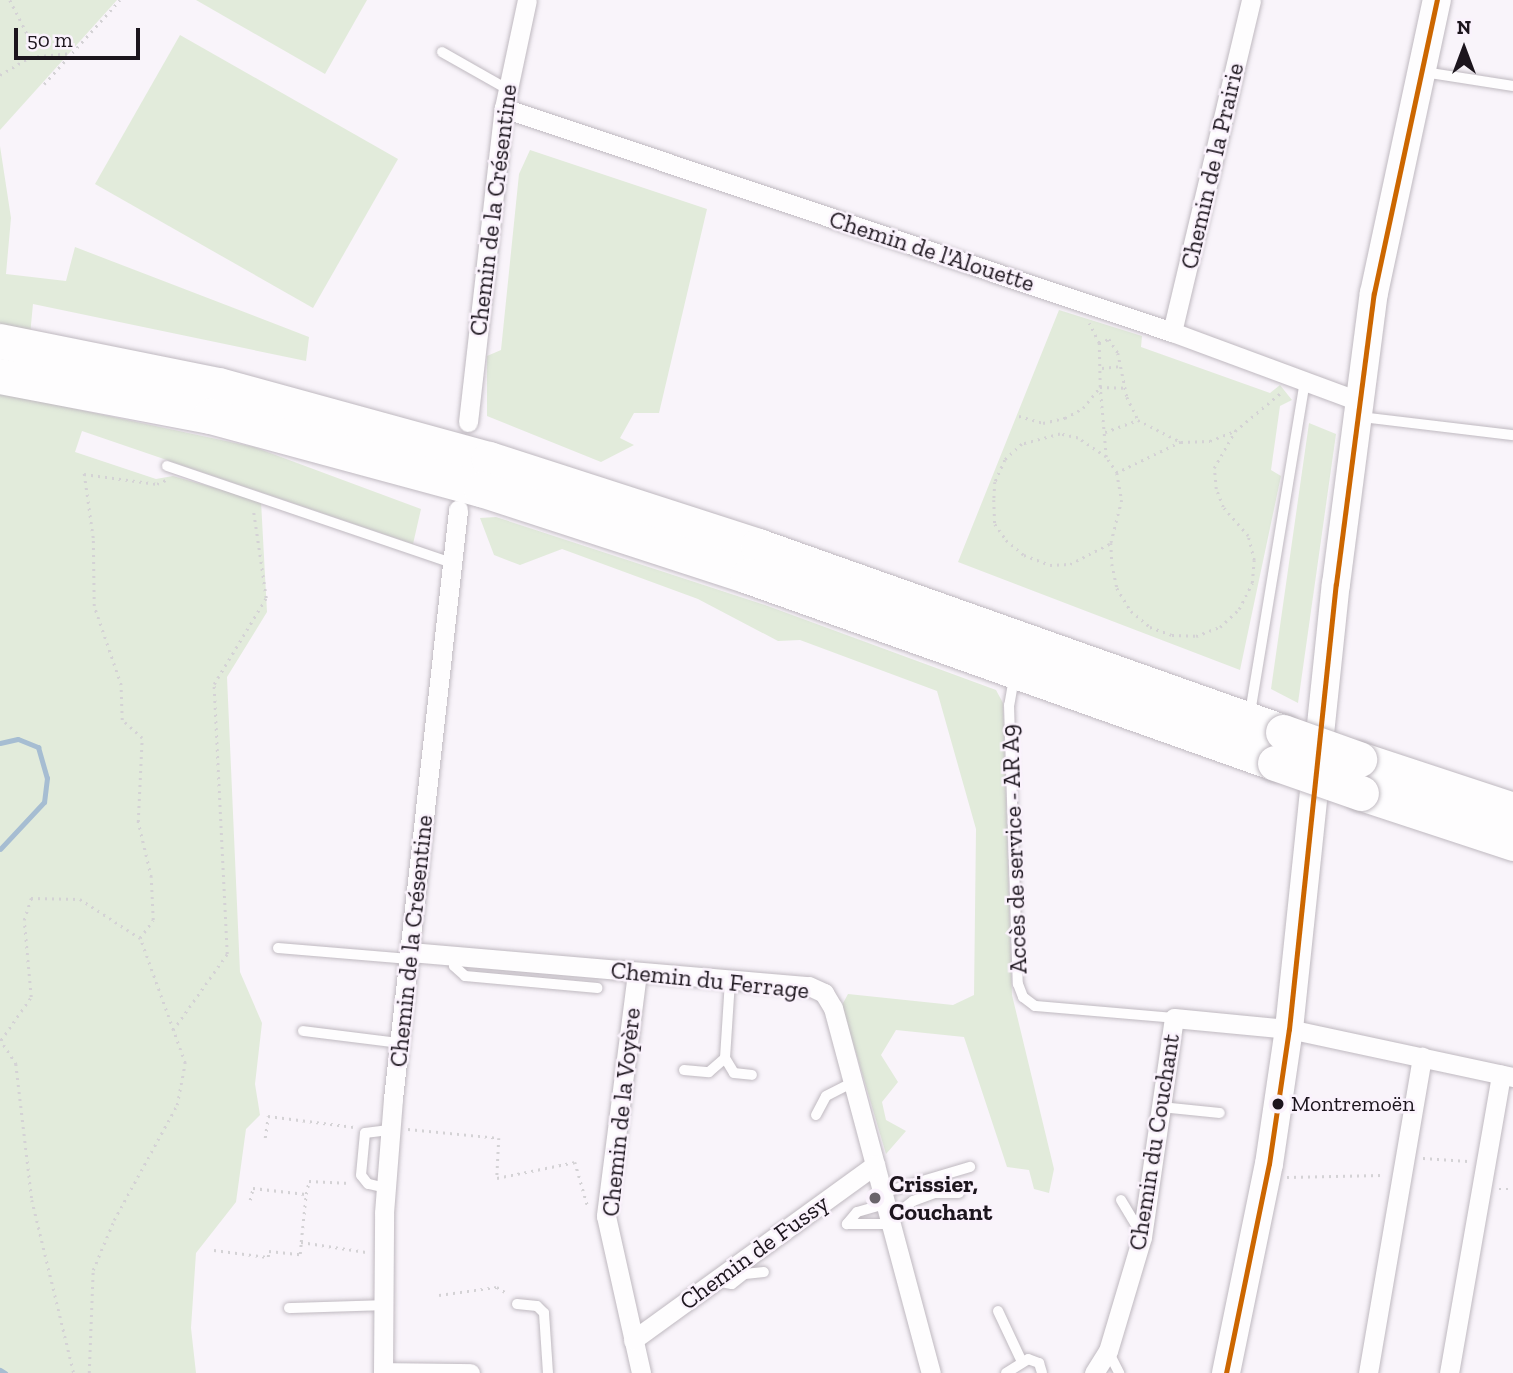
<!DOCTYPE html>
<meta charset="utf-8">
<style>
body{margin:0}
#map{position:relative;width:1513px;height:1373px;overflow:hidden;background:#f9f4fa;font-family:"Zilla Slab",serif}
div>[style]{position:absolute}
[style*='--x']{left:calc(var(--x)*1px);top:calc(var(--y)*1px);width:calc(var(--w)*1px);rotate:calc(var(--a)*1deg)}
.green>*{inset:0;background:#e2ebdb}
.stream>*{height:5px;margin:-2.5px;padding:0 2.5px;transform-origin:2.5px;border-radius:2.5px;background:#a6bdd2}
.path>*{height:2.5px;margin-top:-1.25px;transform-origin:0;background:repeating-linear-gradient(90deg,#d4d2d5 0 2px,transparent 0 7px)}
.roads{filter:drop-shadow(0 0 2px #bfb9c0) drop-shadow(0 0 2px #bfb9c0)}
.lane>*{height:10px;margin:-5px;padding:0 5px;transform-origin:5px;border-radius:5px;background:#fefdfe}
.street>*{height:19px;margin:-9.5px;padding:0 9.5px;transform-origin:9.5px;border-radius:9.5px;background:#fefdfe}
.secondary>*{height:28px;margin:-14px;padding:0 14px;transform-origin:14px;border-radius:14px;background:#fefdfe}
.highway>*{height:35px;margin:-17.5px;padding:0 17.5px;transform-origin:17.5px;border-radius:17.5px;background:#fefdfe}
.bridges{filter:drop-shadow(0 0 2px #bfb9c0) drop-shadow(0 0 2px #bfb9c0)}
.highway-bridge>*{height:35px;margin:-17.5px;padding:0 17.5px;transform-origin:17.5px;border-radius:17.5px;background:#fefdfe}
.bus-1>*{height:5px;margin:-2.5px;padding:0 2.5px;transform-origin:2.5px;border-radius:2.5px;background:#c60}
.dots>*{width:19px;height:19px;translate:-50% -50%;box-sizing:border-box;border:4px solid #faf2fc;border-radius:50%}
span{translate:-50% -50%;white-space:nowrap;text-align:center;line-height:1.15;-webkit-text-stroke:5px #faf2fc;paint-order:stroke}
.bus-label{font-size:22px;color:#1c151d}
.left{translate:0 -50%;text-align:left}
.street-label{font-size:24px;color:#1c151d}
.poi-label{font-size:24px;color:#1c151d;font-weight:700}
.north{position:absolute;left:1429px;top:14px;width:70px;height:70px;-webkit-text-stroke:5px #faf2fc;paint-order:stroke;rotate:0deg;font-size:19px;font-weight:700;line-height:28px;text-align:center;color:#1c151d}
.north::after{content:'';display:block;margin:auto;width:24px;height:32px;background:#1c151d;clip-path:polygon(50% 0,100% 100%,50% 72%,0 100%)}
.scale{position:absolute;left:14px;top:28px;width:126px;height:32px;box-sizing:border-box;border:4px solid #1c151d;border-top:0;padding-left:9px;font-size:21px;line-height:24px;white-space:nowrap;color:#1c151d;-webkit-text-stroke:5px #faf2fc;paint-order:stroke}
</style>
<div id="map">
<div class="green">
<div style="clip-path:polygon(0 0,117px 0,0 130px)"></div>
<div style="clip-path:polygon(196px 0,367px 0,325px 74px)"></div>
<div style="clip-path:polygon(180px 35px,398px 159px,313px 308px,95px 184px)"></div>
<div style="clip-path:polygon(0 146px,11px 218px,6px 274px,66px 281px,75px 247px,309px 337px,306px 361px,33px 304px,24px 398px,254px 447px,421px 509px,413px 544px,82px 431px,75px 452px,156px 479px,173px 476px,261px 501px,267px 612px,227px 677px,240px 972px,262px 1023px,255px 1084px,260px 1115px,246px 1129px,236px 1202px,196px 1253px,191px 1328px,196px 1373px,0 1373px)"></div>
<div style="clip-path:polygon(530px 150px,707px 209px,659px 413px,634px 413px,620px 438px,634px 445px,601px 462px,487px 416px,487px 356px,501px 350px,519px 174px)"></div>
<div style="clip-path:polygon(1059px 310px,1142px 336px,1141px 347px,1270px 393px,1280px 385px,1292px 400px,1280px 406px,1271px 470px,1281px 476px,1240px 670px,958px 562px)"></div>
<div style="clip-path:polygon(1309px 423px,1336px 434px,1298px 703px,1271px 689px)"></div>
<div style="clip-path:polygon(496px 517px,765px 605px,996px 690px,1003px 703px,1012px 995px,1054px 1169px,1049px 1193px,1034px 1189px,1029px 1170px,1007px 1167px,964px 1037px,896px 1030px,881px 1055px,898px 1082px,882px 1102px,886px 1120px,906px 1131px,886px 1154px,842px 1005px,848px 994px,953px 1005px,974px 995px,976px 829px,937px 691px,800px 640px,778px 641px,698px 599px,562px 549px,520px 565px,494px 555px,480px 518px)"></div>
</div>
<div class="stream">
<div style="--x:0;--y:743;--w:18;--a:-13"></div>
<div style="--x:18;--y:739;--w:22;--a:22"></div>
<div style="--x:38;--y:747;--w:32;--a:74"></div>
<div style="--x:47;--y:778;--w:24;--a:97"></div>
<div style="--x:44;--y:802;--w:64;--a:133.1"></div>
<div style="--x:0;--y:1370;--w:6;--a:31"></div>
</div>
<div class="path">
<div style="--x:10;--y:0;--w:39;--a:63"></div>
<div style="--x:28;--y:35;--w:22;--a:85"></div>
<div style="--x:0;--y:75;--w:35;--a:-31"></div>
<div style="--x:30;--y:57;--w:42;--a:-5.4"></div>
<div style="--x:44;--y:84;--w:113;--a:-47.9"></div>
<div style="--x:1099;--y:343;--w:11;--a:-22"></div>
<div style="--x:1109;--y:339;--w:17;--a:57"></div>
<div style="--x:1118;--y:353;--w:45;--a:78.4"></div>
<div style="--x:1127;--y:397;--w:25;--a:64"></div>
<div style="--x:1138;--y:420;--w:48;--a:27.1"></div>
<div style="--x:1181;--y:442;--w:29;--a:-2"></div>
<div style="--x:1210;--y:441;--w:27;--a:-22"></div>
<div style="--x:1235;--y:431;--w:62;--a:-39.8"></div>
<div style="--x:1102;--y:368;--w:18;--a:-6"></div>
<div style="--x:1019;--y:416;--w:25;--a:16"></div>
<div style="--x:1043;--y:423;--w:23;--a:-13"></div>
<div style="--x:1065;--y:418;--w:21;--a:-29"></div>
<div style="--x:1083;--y:408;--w:27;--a:-51"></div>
<div style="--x:1100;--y:387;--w:44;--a:-91.3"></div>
<div style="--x:1099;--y:343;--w:22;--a:-117"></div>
<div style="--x:1105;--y:432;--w:35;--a:-20"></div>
<div style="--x:1181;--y:442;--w:71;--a:154.2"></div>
<div style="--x:1117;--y:473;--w:27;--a:80"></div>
<div style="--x:1122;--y:500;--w:44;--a:104.3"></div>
<div style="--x:1111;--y:543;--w:21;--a:87"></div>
<div style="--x:1112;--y:564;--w:25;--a:78"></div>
<div style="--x:1117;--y:588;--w:27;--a:59"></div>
<div style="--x:1131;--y:611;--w:25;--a:40"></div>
<div style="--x:1150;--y:627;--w:23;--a:20"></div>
<div style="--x:1172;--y:635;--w:24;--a:2"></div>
<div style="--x:1196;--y:636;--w:26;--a:-21"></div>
<div style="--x:1220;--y:627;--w:26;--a:-43"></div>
<div style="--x:1239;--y:609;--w:29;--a:-63"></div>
<div style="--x:1252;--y:583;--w:23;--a:-85"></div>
<div style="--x:1254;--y:560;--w:25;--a:-104"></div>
<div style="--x:1248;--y:536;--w:38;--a:-131"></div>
<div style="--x:1223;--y:507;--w:19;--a:-111"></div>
<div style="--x:1216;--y:489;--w:21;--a:-95"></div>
<div style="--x:1214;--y:468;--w:43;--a:-60.4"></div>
<div style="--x:1106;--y:457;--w:34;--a:-146"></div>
<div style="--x:1078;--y:438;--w:18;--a:-167"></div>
<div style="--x:1060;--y:434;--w:39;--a:165"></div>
<div style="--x:1022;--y:444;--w:23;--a:137"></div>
<div style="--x:1005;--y:460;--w:24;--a:114"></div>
<div style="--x:995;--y:482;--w:18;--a:93"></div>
<div style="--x:994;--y:500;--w:24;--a:88"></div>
<div style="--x:995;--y:524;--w:19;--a:55"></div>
<div style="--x:1006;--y:540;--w:23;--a:40"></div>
<div style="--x:1024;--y:555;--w:28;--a:21"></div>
<div style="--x:1050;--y:565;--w:20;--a:-3"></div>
<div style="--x:1070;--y:564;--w:46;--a:-27.1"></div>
<div style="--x:1117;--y:473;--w:19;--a:-125"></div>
<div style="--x:1106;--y:457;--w:70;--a:-94.9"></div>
<div style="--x:1100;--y:387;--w:25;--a:2"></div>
<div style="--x:140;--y:938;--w:22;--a:-54"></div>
<div style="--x:153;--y:920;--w:43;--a:-92.7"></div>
<div style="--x:151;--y:877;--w:57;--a:-103.3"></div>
<div style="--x:138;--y:822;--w:84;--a:-87.3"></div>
<div style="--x:142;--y:738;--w:27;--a:-138"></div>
<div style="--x:122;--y:720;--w:35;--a:-92"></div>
<div style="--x:121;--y:685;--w:83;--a:-108.9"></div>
<div style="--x:94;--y:606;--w:68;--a:-90.8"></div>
<div style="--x:93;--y:538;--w:65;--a:-98"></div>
<div style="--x:84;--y:474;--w:74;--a:7.8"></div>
<div style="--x:157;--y:484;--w:10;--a:-24"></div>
<div style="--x:173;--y:1030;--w:93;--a:-54.6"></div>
<div style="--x:227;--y:954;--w:270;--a:-92.8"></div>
<div style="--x:214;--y:684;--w:100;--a:-58.8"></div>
<div style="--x:266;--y:598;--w:90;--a:-98.3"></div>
<div style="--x:0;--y:1039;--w:30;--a:57"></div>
<div style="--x:16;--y:1064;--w:137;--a:83.3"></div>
<div style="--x:32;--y:1200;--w:178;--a:76.4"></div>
<div style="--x:1;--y:1040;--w:52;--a:-55.1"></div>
<div style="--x:31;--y:997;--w:77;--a:-95.2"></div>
<div style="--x:24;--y:920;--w:23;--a:-72"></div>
<div style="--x:31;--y:898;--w:49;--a:1.2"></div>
<div style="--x:80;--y:899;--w:72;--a:33"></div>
<div style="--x:408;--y:1129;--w:91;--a:5.6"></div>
<div style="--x:499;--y:1138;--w:40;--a:92.9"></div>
<div style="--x:497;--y:1178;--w:80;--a:-11.6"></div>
<div style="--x:575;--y:1162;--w:47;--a:73.9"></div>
<div style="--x:265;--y:1138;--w:22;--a:-82"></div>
<div style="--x:268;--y:1116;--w:87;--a:7.3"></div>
<div style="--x:1423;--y:1158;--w:45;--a:3.8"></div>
<div style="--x:1287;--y:1177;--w:95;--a:-1.2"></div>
<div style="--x:1499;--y:1189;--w:14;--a:0"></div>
<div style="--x:250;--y:1200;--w:12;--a:-76"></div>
<div style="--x:253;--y:1188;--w:53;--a:6.5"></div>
<div style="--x:306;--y:1194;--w:13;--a:-77"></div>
<div style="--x:309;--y:1181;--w:41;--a:2.8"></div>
<div style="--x:301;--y:1242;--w:48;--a:-84.1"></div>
<div style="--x:214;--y:1250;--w:54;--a:7.4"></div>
<div style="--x:268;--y:1257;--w:6;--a:-81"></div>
<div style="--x:269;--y:1251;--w:31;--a:6"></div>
<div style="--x:300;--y:1254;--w:12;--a:-85"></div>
<div style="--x:301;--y:1242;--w:66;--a:8.7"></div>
<div style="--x:439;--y:1295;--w:59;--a:-7.9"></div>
<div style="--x:497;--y:1287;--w:13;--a:32"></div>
<div style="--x:89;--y:1373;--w:103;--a:-87.8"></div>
<div style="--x:93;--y:1270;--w:54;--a:-67.2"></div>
<div style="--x:114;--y:1220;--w:131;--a:-61.3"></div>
<div style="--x:177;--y:1105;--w:43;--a:-79.2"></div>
<div style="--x:185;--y:1063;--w:133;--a:-109.8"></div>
</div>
<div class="roads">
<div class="lane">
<div style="--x:442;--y:52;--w:75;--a:29.6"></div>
<div style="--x:1424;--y:72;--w:90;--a:8.9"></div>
<div style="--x:1361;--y:417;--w:153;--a:6.8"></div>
<div style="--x:167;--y:466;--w:301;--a:18.8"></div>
<div style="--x:1014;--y:678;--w:27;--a:100"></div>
<div style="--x:1009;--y:705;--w:279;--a:88.2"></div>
<div style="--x:1018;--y:984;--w:14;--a:69"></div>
<div style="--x:1023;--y:997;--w:15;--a:37"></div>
<div style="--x:1035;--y:1006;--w:140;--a:4.9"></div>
<div style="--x:1250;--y:713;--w:336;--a:-80.6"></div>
<div style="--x:278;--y:948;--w:132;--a:4.8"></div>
<div style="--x:453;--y:956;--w:10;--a:84"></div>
<div style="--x:454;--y:966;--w:15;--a:42"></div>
<div style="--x:465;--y:976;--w:133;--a:5.2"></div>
<div style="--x:303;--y:1031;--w:97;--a:7.1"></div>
<div style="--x:725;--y:1058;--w:17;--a:59"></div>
<div style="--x:734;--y:1073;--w:18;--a:6"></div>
<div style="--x:684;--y:1070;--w:25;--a:5"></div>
<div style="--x:709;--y:1072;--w:21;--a:-41"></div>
<div style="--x:725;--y:1058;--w:78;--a:-86.3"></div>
<div style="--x:1161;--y:1107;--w:59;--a:5.8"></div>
<div style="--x:816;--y:1115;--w:21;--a:-62"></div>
<div style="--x:826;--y:1096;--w:30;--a:-27"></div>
<div style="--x:386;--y:1188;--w:18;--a:-167"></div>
<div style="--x:368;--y:1184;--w:11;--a:-128"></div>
<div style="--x:361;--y:1175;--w:42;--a:-84.6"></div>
<div style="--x:365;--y:1133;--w:26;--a:-7"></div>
<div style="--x:882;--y:1193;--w:92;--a:-16.5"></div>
<div style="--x:1121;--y:1200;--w:37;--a:59"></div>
<div style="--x:885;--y:1204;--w:29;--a:164"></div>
<div style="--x:857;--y:1212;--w:16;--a:130"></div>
<div style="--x:847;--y:1224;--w:43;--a:0"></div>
<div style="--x:890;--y:1219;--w:29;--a:-38"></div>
<div style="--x:913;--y:1201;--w:23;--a:-20"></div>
<div style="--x:935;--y:1193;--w:24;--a:0"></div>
<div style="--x:716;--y:1281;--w:16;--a:11"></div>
<div style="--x:732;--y:1284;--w:16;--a:-38"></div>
<div style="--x:745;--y:1274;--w:19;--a:-6"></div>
<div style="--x:517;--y:1304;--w:20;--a:6"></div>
<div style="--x:537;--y:1306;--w:10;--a:45"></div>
<div style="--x:544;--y:1313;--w:60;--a:86.2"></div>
<div style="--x:289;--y:1308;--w:94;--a:-1.8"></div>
<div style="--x:998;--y:1311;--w:56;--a:64.8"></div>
<div style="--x:1108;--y:1351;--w:25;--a:63"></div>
<div style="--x:1006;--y:1373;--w:26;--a:-32"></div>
<div style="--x:1028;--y:1359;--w:12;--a:20"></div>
<div style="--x:1039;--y:1363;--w:10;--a:73"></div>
</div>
<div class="street">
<div style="--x:504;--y:108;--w:705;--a:18.54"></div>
<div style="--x:1172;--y:332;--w:199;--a:20.3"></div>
<div style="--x:1172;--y:332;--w:341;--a:-76.6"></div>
<div style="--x:468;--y:422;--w:316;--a:-83.5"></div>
<div style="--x:504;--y:108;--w:110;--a:-78"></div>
<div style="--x:410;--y:952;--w:400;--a:4.9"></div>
<div style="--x:809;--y:986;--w:17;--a:25"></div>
<div style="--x:824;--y:993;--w:17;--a:59"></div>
<div style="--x:833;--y:1008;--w:378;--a:75"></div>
<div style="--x:637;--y:973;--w:245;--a:97.3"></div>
<div style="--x:606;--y:1216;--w:161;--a:77.4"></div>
<div style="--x:633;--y:1340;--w:299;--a:-35.9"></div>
<div style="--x:383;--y:1372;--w:87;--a:0.7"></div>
<div style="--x:383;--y:1373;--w:160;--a:-89.6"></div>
<div style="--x:384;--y:1213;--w:114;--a:-85.5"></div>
<div style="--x:393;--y:1099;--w:593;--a:-83.7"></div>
<div style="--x:1094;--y:1373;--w:26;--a:-58"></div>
<div style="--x:1108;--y:1351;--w:119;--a:-73.4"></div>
<div style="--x:1142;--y:1237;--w:221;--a:-81.7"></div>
<div style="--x:1174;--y:1018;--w:116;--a:5.5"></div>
<div style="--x:1289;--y:1029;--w:229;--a:12.1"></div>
<div style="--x:1368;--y:1373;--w:321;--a:-80.3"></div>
<div style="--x:1449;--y:1373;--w:303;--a:-80.1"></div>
</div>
<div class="secondary">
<div style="--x:1226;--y:1373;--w:213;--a:-78.4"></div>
<div style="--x:1269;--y:1164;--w:136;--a:-81.6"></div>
<div style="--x:1289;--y:1029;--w:447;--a:-84"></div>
<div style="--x:1336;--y:584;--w:293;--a:-82.6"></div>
<div style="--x:1374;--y:293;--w:300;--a:-77.9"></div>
</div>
<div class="highway">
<div style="--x:0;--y:341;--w:222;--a:11.4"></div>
<div style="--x:218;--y:385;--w:281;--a:15.3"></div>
<div style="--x:489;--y:459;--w:283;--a:17.9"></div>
<div style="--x:758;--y:546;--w:557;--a:19.51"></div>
<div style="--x:0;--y:376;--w:214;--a:10.8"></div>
<div style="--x:210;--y:416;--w:281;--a:15.1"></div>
<div style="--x:481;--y:489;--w:281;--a:18"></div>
<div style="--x:748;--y:576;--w:559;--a:19.54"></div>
<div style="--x:1359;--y:759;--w:162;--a:18.3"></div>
<div style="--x:1361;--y:793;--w:160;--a:18.2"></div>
</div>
</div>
<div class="bridges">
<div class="highway-bridge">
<div style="--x:1283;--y:732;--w:81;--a:19.6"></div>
<div style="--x:1275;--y:763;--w:91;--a:19.2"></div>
</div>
</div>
<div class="bus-1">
<div style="--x:1226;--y:1373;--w:213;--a:-78.4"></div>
<div style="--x:1269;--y:1164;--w:136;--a:-81.6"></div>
<div style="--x:1289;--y:1029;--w:447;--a:-84"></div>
<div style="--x:1336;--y:584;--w:293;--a:-82.6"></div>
<div style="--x:1374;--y:293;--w:300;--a:-77.9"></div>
</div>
<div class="dots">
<div style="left:1278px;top:1104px;background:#1c151d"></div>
<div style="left:875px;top:1198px;background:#69636a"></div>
</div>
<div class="bus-label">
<span class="left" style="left:1291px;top:1104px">Montremoën</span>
</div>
<div class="street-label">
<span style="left:1212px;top:166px;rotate:-77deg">Chemin de la Prairie</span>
<span style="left:493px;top:210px;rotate:-83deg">Chemin de la Crésentine</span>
<span style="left:932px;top:251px;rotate:18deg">Chemin de l'Alouette</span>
<span style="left:1014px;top:849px;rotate:-92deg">Accès de service - AR A9</span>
<span style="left:411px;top:941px;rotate:-84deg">Chemin de la Crésentine</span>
<span style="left:710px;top:980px;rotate:6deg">Chemin du Ferrage</span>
<span style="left:621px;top:1112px;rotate:-84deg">Chemin de la Voyère</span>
<span style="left:1154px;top:1142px;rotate:-81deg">Chemin du Couchant</span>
<span style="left:754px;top:1252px;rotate:-36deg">Chemin de Fussy</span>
</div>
<div class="poi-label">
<span class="left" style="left:889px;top:1198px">Crissier,<br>Couchant</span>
</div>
<div class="north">N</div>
<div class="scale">50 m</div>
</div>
